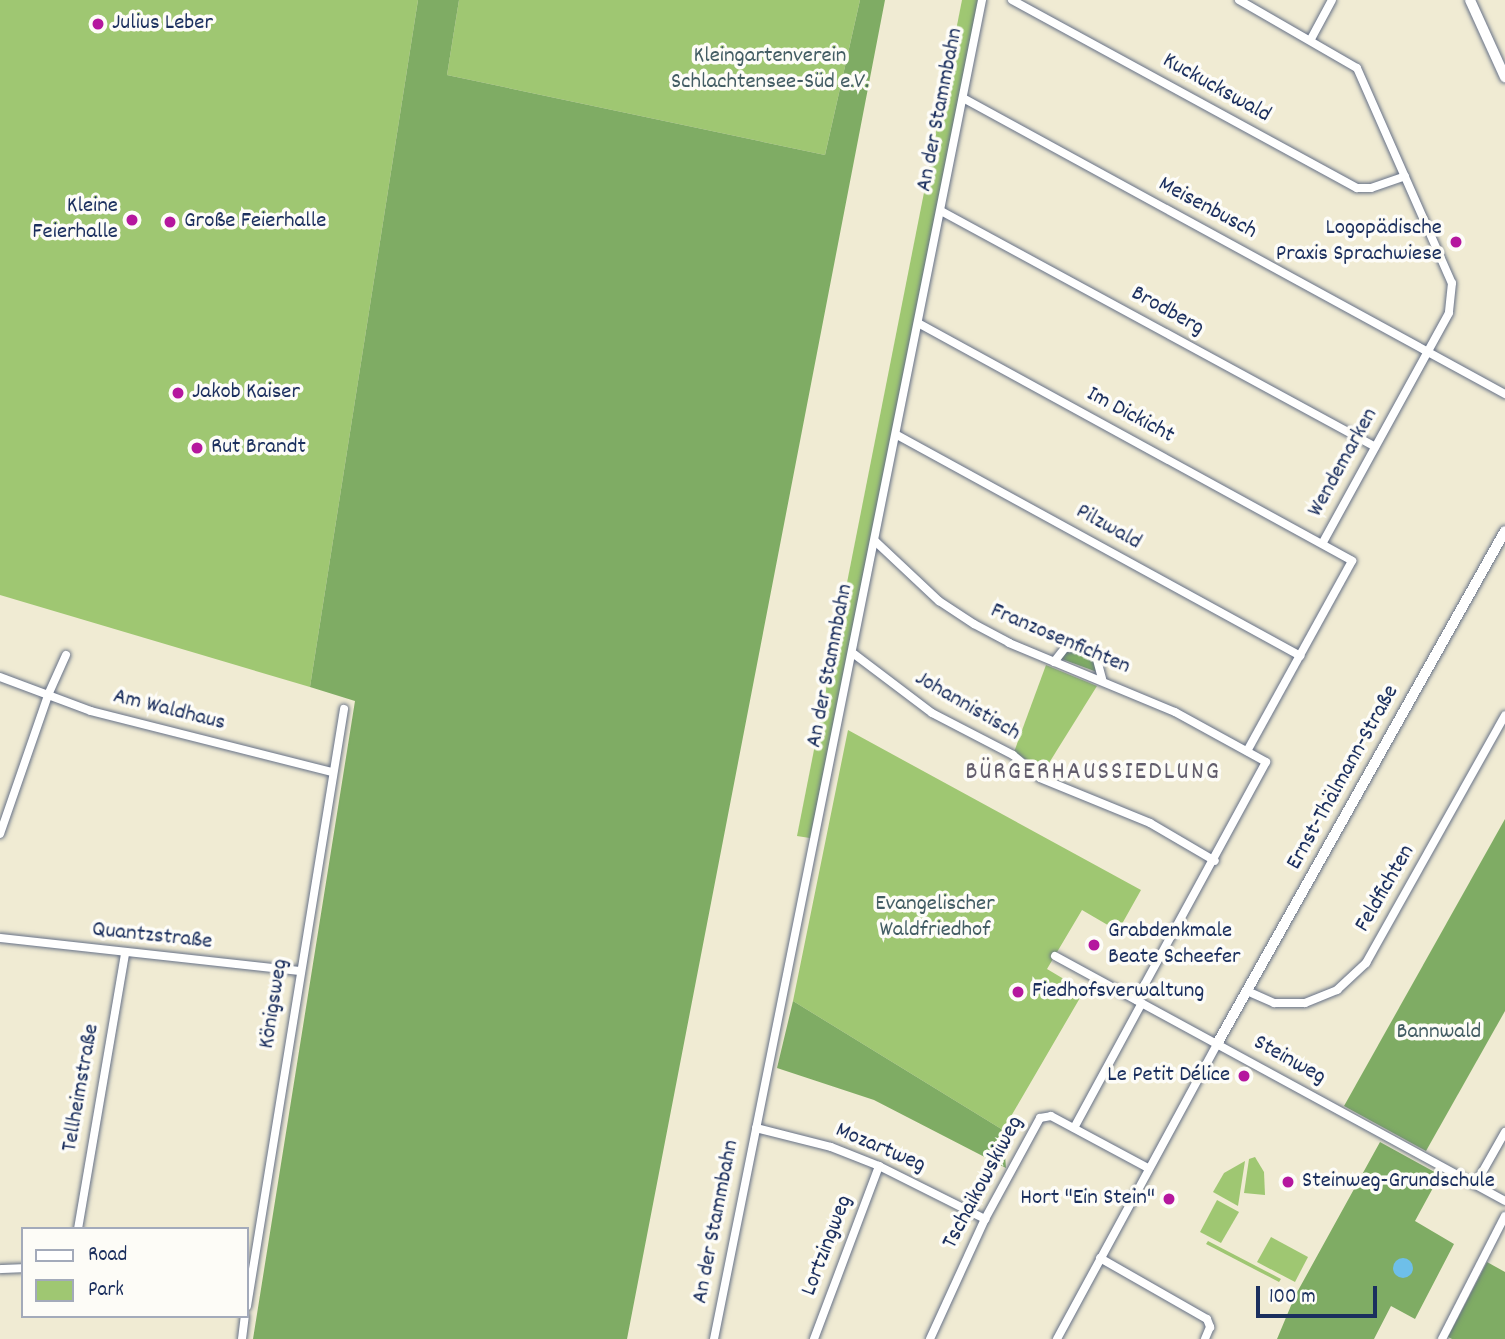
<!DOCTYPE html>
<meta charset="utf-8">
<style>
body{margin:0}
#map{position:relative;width:1505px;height:1339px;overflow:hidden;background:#f0ebd3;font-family:Dekko,sans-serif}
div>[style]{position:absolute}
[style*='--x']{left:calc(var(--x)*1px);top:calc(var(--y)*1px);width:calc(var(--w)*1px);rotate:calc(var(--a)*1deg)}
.green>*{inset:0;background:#9fc772}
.forest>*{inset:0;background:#7fac64}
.water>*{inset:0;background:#6ebfe9}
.round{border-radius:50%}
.roads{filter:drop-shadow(0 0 2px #667187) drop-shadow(0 0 2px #667187)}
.minor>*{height:8px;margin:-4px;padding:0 4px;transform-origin:4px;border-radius:4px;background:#fff}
.tertiary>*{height:10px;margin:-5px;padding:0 5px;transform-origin:5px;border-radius:5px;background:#fff}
.dots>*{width:19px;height:19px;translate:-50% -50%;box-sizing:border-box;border:4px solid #fdfcf7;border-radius:50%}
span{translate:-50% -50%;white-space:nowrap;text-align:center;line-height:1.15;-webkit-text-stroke:7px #fdfcf7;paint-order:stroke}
.poi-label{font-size:23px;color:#1b2f5e}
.left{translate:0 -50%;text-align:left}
.right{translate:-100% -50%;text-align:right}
.park-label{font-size:23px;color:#435d64}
.street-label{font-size:23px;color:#1b2f5e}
.quarter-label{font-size:26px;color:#635e6d;letter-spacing:2px}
.legend{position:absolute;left:21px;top:1227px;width:228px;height:91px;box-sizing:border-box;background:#fdfcf7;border:2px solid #a3aaba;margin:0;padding:9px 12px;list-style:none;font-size:21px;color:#1b2f5e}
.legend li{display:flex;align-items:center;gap:14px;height:35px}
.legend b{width:35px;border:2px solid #a3aaba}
.scale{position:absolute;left:1256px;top:1286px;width:121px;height:32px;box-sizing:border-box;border:4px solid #1b2f5e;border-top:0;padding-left:9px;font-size:21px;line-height:24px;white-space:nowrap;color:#1b2f5e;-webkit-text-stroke:5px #fdfcf7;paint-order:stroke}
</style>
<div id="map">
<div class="green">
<div style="clip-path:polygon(0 0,418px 0,310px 687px,0 595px)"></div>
<div style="clip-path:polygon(459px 0,860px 0,825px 155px,447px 75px)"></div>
<div style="clip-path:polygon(962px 0,982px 0,816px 839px,797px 836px)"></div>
<div style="clip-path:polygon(1046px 665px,1097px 686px,1044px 771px,1014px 752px)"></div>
<div style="clip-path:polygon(848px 730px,1141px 890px,1118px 931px,1082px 910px,1047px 969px,1084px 991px,1003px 1130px,793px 1001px)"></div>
<div style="clip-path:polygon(1255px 1157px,1264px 1172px,1265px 1195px,1244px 1193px,1249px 1159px)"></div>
<div style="clip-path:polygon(1245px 1161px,1238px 1206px,1213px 1192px,1224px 1173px)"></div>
<div style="clip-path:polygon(1217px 1200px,1239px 1212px,1221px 1243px,1200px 1232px)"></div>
<div style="clip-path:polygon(1271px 1237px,1308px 1257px,1295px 1282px,1257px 1262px)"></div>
<div style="clip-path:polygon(1208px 1241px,1281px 1279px,1279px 1282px,1206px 1244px)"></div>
</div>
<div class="forest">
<div style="clip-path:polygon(418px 0,459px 0,447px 75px,825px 155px,860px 0,885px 0,627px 1339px,253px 1339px,355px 701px,310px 687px)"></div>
<div style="clip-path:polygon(1081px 650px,1095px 659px,1097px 672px,1059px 658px,1064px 651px)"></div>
<div style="clip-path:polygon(1505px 819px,1505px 1011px,1426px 1151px,1344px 1106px)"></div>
<div style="clip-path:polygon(793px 1001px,1003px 1130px,1006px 1168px,874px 1100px,777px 1068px)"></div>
<div style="clip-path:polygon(1380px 1142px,1440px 1175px,1415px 1221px,1454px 1244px,1415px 1319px,1391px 1306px,1374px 1339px,1277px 1339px,1295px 1296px)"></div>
<div style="clip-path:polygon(1487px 1262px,1505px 1272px,1505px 1339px,1452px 1339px,1448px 1337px)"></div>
</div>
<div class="water">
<div class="round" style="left:1393px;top:1258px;width:20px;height:20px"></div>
</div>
<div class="roads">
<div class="minor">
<div style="--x:1012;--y:0;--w:393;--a:28.6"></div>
<div style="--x:1357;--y:188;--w:14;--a:0"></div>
<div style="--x:1371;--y:188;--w:36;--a:-19"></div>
<div style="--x:1239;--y:0;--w:136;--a:30"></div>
<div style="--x:1357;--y:68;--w:235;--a:66.2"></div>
<div style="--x:1452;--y:283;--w:30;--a:96"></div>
<div style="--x:1449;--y:313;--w:261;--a:118.8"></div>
<div style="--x:1311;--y:39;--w:44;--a:-61.7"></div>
<div style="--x:963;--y:98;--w:618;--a:28.64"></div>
<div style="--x:941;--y:211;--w:494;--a:28.5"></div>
<div style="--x:918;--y:323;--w:495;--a:28.7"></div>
<div style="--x:1352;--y:561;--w:217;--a:118.9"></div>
<div style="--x:897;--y:435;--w:460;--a:28.7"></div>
<div style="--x:875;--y:541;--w:88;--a:43.2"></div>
<div style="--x:939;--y:601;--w:42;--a:33.3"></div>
<div style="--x:974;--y:624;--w:40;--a:28"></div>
<div style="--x:1009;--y:643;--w:180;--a:22.6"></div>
<div style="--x:1175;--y:712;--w:104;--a:28.8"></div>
<div style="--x:1266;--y:762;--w:271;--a:118.6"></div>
<div style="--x:854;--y:654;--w:98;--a:37.1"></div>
<div style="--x:932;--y:713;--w:91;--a:27.4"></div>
<div style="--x:1013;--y:755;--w:35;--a:40"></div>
<div style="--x:1040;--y:778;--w:119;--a:22.2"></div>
<div style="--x:1150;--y:823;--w:75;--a:30.3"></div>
<div style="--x:1054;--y:662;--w:18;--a:-52"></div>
<div style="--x:1065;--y:648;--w:17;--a:-3"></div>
<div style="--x:1082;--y:647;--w:17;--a:33"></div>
<div style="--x:1096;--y:656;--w:24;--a:75"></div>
<div style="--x:0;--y:677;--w:97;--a:20.5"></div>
<div style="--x:91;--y:711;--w:249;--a:14.2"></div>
<div style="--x:0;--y:834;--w:147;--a:-70.9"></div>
<div style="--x:48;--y:695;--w:44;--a:-65.8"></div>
<div style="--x:0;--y:938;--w:302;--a:6.3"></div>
<div style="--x:1055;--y:956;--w:512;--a:28.57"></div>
<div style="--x:1247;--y:991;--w:30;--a:24"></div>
<div style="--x:1274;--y:1003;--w:31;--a:0"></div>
<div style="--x:1305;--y:1003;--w:35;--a:-22"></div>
<div style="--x:1337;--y:990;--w:40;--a:-43"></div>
<div style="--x:1366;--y:963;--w:284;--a:-60.7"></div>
<div style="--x:756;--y:1128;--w:77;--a:14.2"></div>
<div style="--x:831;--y:1147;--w:52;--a:21.6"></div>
<div style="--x:879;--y:1166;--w:119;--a:26.6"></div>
<div style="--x:1074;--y:1128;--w:142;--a:-61.5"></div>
<div style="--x:1475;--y:1185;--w:61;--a:-60.5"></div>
<div style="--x:78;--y:1229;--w:279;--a:-80.3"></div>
<div style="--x:1100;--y:1258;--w:123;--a:29.7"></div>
<div style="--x:1207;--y:1319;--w:9;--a:69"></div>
<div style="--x:1210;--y:1327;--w:13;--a:113"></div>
<div style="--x:0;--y:1269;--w:23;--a:-2"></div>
<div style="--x:247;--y:1306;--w:605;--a:-80.77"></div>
<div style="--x:242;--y:1339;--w:23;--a:-83"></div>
<div style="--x:714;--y:1339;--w:1366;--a:-78.68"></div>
<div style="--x:814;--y:1339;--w:185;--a:-69.4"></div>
<div style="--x:930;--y:1339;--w:132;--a:-65.4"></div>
<div style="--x:985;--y:1219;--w:115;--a:-61.4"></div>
<div style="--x:1040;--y:1118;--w:11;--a:-10"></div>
<div style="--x:1051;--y:1116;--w:110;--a:28.2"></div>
<div style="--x:1057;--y:1339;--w:336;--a:-61.5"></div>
<div style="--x:1442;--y:1339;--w:138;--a:-62.9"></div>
</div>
<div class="tertiary">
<div style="--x:1470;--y:0;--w:85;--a:65.6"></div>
<div style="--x:1217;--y:1044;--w:588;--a:-60.69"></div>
</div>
</div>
<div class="dots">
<div style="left:98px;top:24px;background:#b5179e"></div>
<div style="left:132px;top:220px;background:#b5179e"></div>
<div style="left:170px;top:222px;background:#b5179e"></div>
<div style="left:1456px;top:242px;background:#b5179e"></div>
<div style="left:178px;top:393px;background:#b5179e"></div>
<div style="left:197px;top:448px;background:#b5179e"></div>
<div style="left:1094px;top:945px;background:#b5179e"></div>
<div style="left:1018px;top:992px;background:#b5179e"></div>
<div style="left:1244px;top:1076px;background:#b5179e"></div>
<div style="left:1288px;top:1182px;background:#b5179e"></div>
<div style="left:1169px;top:1199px;background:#b5179e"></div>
</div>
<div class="poi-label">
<span class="left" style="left:112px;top:24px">Julius Leber</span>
<span class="right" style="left:118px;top:220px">Kleine<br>Feierhalle</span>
<span class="left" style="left:184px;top:222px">Große Feierhalle</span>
<span class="right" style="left:1442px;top:242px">Logopädische<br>Praxis Sprachwiese</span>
<span class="left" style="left:192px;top:393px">Jakob Kaiser</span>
<span class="left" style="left:211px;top:448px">Rut Brandt</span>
<span class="left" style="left:1108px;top:945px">Grabdenkmale<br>Beate Scheefer</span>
<span class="left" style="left:1032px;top:992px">Fiedhofsverwaltung</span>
<span class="right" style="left:1230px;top:1076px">Le Petit Délice</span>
<span class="left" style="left:1302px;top:1182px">Steinweg-Grundschule</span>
<span class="right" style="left:1155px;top:1199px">Hort "Ein Stein"</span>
</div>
<div class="park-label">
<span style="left:770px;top:70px">Kleingartenverein<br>Schlachtensee-Süd e.V.</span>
<span style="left:935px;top:918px">Evangelischer<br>Waldfriedhof</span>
<span style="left:1439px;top:1033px">Bannwald</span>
</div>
<div class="street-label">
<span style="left:1216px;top:89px;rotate:29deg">Kuckuckswald</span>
<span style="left:941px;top:110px;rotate:-79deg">An der Stammbahn</span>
<span style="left:1207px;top:209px;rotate:28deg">Meisenbusch</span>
<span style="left:1167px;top:312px;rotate:29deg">Brodberg</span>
<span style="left:1130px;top:416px;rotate:28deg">Im Dickicht</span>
<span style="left:1344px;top:463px;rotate:-61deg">Wendemarken</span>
<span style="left:1108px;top:528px;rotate:29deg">Pilzwald</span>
<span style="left:1060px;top:640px;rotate:23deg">Franzosenfichten</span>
<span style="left:831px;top:666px;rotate:-79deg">An der Stammbahn</span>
<span style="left:967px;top:707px;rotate:30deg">Johannistisch</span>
<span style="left:169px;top:711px;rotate:14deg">Am Waldhaus</span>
<span style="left:1344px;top:778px;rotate:-61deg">Ernst-Thälmann-Straße</span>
<span style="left:1386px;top:889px;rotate:-60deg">Feldfichten</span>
<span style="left:152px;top:937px;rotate:6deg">Quantzstraße</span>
<span style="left:275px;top:1004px;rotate:-81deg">Königsweg</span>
<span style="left:1289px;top:1061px;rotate:29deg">Steinweg</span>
<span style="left:82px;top:1088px;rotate:-80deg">Tellheimstraße</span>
<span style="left:880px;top:1149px;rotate:23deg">Mozartweg</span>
<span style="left:984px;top:1183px;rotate:-62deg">Tschaikowskiweg</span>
<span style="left:717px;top:1222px;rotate:-79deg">An der Stammbahn</span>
<span style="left:828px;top:1246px;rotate:-69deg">Lortzingweg</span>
</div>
<div class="quarter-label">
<span style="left:1093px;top:773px">BÜRGERHAUSSIEDLUNG</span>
</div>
<ul class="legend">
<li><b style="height:9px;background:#fff"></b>Road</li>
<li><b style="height:19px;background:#9fc772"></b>Park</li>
</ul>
<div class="scale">100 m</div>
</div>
